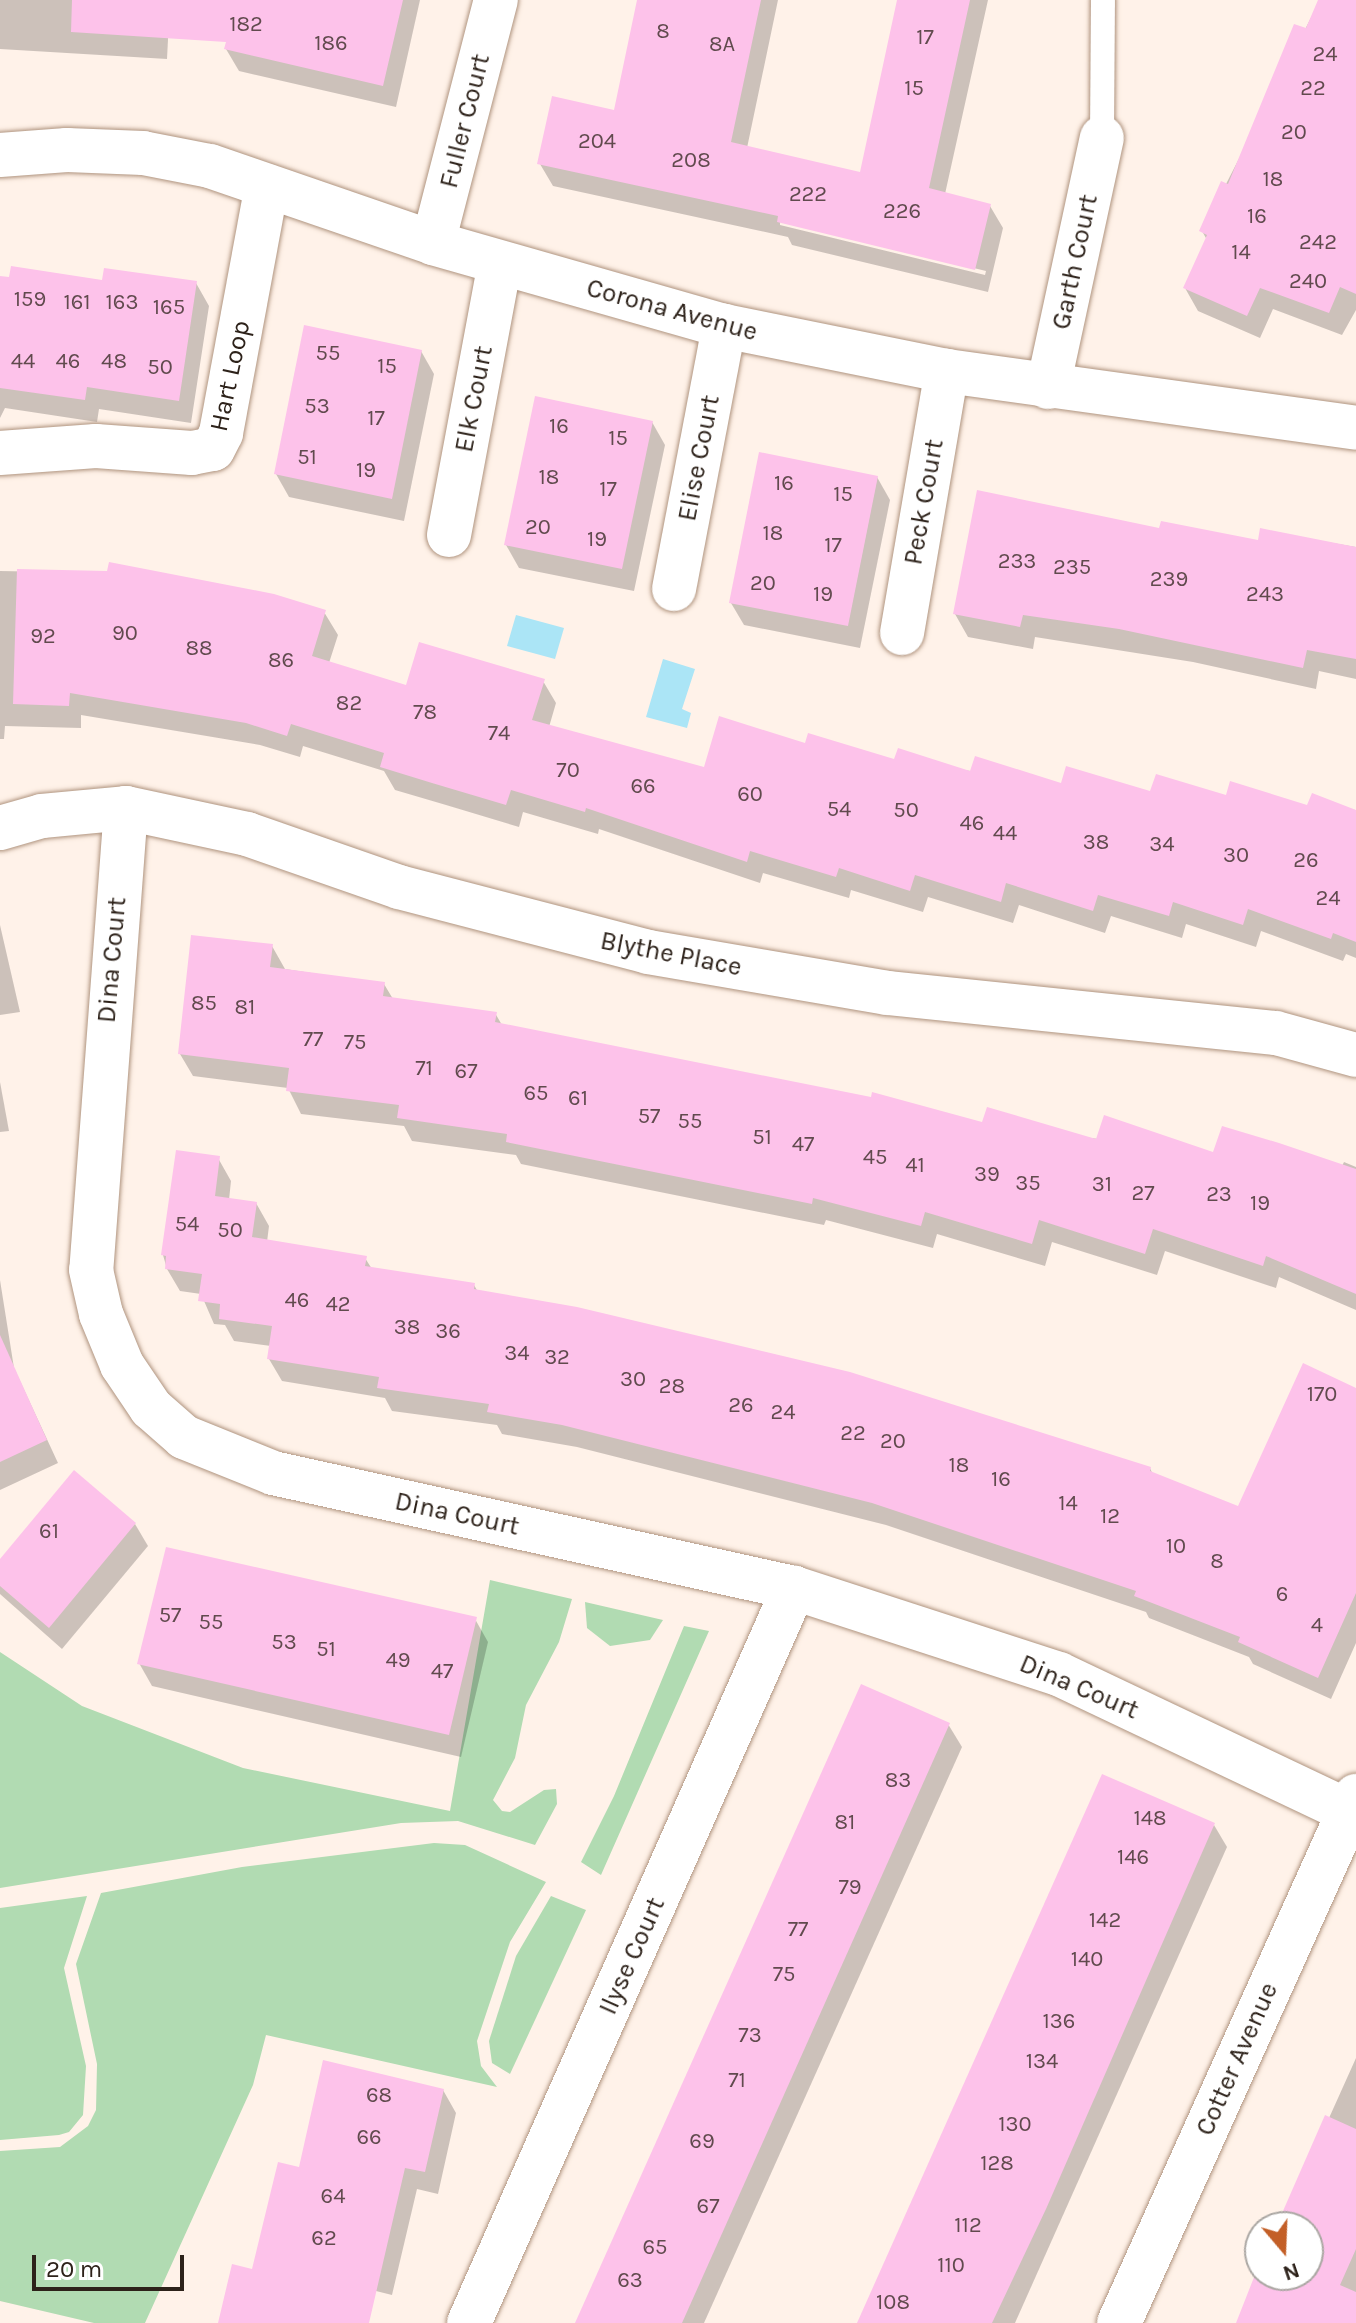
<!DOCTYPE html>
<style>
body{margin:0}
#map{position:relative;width:1356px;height:2323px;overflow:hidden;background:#fff2e9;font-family:Karla,sans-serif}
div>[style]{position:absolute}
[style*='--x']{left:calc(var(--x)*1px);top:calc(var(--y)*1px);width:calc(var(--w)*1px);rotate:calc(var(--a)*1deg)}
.green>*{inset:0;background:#b1dbb2}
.water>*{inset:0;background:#abe5f6}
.shadow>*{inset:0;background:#0003}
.building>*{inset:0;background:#fdc2ea}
.roads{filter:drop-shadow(0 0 2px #b0947f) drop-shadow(0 0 2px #b0947f)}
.lane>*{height:24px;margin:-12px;padding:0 12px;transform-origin:12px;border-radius:12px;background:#fff}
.street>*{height:44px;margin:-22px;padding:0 22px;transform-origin:22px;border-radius:22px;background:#fff}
span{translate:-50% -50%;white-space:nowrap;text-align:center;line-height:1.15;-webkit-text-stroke:6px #fff;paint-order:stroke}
.number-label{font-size:22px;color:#614a4e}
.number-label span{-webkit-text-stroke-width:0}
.street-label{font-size:26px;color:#2d221a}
.north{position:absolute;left:1244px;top:2211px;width:80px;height:80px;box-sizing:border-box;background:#fff;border:2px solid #aba7a3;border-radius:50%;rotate:161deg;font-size:22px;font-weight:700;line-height:32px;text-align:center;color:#2d221a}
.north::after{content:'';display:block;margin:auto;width:28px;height:36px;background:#c35f27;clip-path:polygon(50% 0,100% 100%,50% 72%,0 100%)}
.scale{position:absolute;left:32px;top:2255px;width:152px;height:36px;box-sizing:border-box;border:4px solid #2d221a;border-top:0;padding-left:10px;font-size:24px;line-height:28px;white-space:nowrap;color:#2d221a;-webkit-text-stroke:6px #fff;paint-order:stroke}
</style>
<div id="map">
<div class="green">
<div style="clip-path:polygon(490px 1580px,572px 1599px,559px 1642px,526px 1705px,515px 1758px,493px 1800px,502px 1811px,510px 1812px,544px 1790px,556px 1789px,557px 1804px,535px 1845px,458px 1821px,401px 1823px,0 1888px,0 1652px,82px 1706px,243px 1768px,450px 1811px)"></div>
<div style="clip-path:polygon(585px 1602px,663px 1620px,650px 1640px,610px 1646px,587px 1628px)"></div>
<div style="clip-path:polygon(684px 1626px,709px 1631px,601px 1875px,581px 1862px,614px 1796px)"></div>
<div style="clip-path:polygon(434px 1843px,465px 1845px,546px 1882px,510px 1942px,477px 2041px,481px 2066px,497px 2087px,266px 2035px,253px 2085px,145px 2323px,94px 2323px,0 2301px,0 2151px,60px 2147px,88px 2126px,96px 2110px,97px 2064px,76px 1964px,101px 1893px,242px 1867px)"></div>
<div style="clip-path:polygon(87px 1896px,64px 1968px,86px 2066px,83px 2115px,69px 2132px,59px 2135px,0 2140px,0 1908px)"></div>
<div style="clip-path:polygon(551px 1896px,586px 1910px,510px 2074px,492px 2063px,489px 2041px,516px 1956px)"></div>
</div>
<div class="water">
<div style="clip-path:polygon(516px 615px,564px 628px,555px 659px,507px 646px)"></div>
<div style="clip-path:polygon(663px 659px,695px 669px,682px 709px,691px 713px,687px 728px,646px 717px)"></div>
</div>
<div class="shadow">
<div style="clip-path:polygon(0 0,170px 0,167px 59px,0 49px)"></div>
<div style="clip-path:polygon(238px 0,420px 0,396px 107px,239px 71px,226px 49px)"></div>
<div style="clip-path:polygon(evenodd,640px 0,778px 0,747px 148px,861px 174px,899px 0,988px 0,945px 194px,990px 206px,1003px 228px,988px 292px,792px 245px,788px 237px,553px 186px,540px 164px,616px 113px,640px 0,780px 221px,986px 271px,985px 275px,780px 225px,780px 221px)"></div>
<div style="clip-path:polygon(1320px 0,1356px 0,1356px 310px,1342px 335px,1273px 309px,1260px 338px,1198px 311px,1185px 288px,1207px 240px,1202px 231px)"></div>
<div style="clip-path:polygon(0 278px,196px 283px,209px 306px,191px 423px,99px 409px,97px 422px,5px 408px,0 418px)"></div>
<div style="clip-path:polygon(421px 351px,434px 374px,404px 521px,289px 497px,276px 474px)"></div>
<div style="clip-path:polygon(652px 422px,665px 445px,634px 591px,519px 568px,506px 545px)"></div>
<div style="clip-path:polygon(877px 477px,890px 500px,860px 648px,744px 625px,731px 603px)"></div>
<div style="clip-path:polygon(1161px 530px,1259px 542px,1262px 531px,1356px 547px,1356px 679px,1319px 671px,1316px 689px,1193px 662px,1035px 637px,1033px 649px,968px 637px,955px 614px)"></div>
<div style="clip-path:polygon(0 571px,109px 573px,324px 612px,338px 635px,329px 663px,407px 687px,543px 681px,556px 703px,549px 727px,705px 769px,807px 746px,1062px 785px,1356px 810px,1356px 958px,1346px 954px,1343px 961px,1261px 931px,1256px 947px,1186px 924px,1182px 938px,1111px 916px,1105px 933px,1019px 905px,1013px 923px,928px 897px,923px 912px,851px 890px,849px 898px,763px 873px,760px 883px,599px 829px,598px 834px,523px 812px,519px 827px,446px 805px,395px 790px,384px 771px,303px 746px,300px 757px,260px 745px,81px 715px,81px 728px,5px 726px,4px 739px,0 739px)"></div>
<div style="clip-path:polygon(0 925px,20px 1012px,0 1015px)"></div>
<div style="clip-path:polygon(272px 946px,285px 969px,384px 984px,393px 999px,495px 1013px,502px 1025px,984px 1124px,1214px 1154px,1342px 1166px,1344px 1162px,1356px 1167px,1356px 1310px,1279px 1277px,1276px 1288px,1165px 1251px,1157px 1275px,1052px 1242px,1045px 1266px,937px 1234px,933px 1248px,826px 1220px,824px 1225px,521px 1164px,516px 1155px,412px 1141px,404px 1126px,301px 1114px,288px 1088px,193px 1076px,180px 1054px)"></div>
<div style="clip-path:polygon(0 1082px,9px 1131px,0 1132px)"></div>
<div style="clip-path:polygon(218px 1158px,231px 1181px,229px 1200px,256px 1203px,269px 1226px,267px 1242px,365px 1258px,372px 1269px,474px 1285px,478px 1292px,1150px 1468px,1153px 1475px,1239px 1508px,1356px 1390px,1356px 1643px,1331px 1699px,1253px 1664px,1249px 1657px,1149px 1618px,1146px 1612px,886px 1525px,577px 1447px,502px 1434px,497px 1425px,392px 1411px,385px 1398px,282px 1381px,269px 1359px,271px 1346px,234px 1341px,225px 1325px,214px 1324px,201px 1294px,180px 1291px,167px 1269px,163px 1255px)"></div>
<div style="clip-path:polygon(0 1280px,14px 1368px,58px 1463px,0 1490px)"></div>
<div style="clip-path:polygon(135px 1524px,148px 1546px,62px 1649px,0 1594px,0 1562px)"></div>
<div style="clip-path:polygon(475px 1619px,488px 1642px,461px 1757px,152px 1686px,139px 1663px)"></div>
<div style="clip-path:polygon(948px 1724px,962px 1747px,704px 2323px,577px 2323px)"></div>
<div style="clip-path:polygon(1214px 1825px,1227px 1847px,1015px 2323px,859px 2323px)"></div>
<div style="clip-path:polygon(1356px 2058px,1356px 2323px,1239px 2323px,1260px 2273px,1308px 2275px,1308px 2227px,1280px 2227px)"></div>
<div style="clip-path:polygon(443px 2090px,456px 2113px,438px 2194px,417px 2189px,392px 2295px,372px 2290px,364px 2323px,220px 2323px,253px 2272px,300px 2169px)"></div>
</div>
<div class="building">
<div style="clip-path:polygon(72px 0,403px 0,383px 86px,224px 49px,226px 42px,71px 32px)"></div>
<div style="clip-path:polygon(637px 0,761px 0,731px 142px,860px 172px,897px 0,970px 0,929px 188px,991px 204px,975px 270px,777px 222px,778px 216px,537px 164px,552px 96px,614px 110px)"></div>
<div style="clip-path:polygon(1318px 0,1356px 0,1356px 294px,1340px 287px,1329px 313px,1260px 288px,1247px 316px,1183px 288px,1207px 235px,1199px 231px,1221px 181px,1228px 184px,1294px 24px,1306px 28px)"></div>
<div style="clip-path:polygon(11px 266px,102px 280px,104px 268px,197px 281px,179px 401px,87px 387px,85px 400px,0 388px,0 276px,9px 277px)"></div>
<div style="clip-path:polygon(304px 325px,422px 350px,392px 499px,274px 474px)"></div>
<div style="clip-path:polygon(535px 396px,653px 421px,622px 569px,504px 545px)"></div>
<div style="clip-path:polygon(759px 452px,878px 476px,848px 626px,729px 603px)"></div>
<div style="clip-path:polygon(977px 490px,1159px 528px,1161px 521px,1258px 540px,1260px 528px,1356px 547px,1356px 659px,1307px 650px,1303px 668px,1119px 629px,1023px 615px,1020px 627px,953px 614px)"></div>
<div style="clip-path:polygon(109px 562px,274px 594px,326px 610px,312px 656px,406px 685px,419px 642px,545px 679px,532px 720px,704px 767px,719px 716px,805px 743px,808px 733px,894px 759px,898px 748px,970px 771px,975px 756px,1061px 783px,1066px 766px,1150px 791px,1156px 774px,1226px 795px,1230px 781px,1307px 805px,1312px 793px,1356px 810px,1356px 942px,1333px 933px,1331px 939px,1248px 909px,1243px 925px,1173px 902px,1169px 916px,1098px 895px,1093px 911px,1006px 883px,1001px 902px,915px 875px,910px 891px,839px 868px,836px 877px,750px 851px,747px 862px,586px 808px,585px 812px,511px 790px,506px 805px,432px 783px,380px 767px,384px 753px,291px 724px,287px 736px,246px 723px,70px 693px,69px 706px,13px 704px,17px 569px,107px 571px)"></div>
<div style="clip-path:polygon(191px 935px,273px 944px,270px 967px,385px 982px,383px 996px,497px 1012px,495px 1022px,871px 1097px,872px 1092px,982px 1122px,987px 1107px,1096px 1139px,1104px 1115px,1213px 1152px,1222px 1126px,1279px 1143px,1356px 1169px,1356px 1294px,1266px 1256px,1263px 1266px,1153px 1229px,1145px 1254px,1039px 1220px,1032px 1244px,925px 1212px,921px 1226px,813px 1198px,812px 1204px,506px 1142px,507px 1134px,397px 1118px,399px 1105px,286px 1091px,289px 1068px,178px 1054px)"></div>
<div style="clip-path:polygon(176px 1150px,220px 1156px,215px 1196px,257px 1202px,252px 1237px,367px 1256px,365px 1266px,475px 1283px,474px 1289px,577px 1307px,850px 1372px,1151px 1467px,1150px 1471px,1238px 1506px,1303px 1363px,1356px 1388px,1356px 1593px,1318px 1678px,1238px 1642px,1240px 1637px,1134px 1596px,1136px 1591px,872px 1503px,562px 1425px,487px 1412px,489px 1404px,377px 1388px,379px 1377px,267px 1359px,272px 1326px,219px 1319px,220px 1304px,198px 1301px,202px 1274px,165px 1269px,166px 1256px,161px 1255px)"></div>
<div style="clip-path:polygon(0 1335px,47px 1440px,0 1462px)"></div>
<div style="clip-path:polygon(74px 1470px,136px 1523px,49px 1628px,0 1586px,0 1559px)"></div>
<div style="clip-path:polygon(166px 1547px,477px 1617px,449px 1735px,137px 1664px)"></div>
<div style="clip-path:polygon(861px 1684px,950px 1723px,762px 2144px,682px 2323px,575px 2323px)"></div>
<div style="clip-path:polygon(1102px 1774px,1215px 1823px,1046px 2209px,992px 2323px,857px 2323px)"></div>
<div style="clip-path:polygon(323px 2060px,444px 2089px,425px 2172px,405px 2168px,369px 2323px,218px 2323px,232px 2264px,252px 2269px,278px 2162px,299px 2167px)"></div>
<div style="clip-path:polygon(1325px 2115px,1356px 2129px,1356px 2249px,1340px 2285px,1356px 2292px,1356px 2323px,1236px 2323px,1260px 2262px,1260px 2275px,1308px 2275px,1308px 2227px,1276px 2227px)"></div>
</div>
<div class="roads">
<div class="lane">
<div style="--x:1102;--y:138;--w:138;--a:-89.6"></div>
</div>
<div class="street">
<div style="--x:0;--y:155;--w:67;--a:-4.3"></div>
<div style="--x:67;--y:150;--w:76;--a:2.3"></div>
<div style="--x:143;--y:153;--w:68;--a:11"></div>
<div style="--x:210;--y:166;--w:236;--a:19"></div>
<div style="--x:433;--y:243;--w:303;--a:15.9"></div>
<div style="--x:724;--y:326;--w:227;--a:11.4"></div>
<div style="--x:947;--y:371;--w:413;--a:7.9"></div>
<div style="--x:433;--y:243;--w:251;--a:-75.5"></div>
<div style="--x:1048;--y:387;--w:255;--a:-77.8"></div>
<div style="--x:0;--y:453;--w:96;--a:-4.2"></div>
<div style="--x:96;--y:446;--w:96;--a:4.2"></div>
<div style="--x:192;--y:453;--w:21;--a:-11"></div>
<div style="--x:213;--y:449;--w:18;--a:-63"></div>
<div style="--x:221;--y:433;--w:251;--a:-79.5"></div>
<div style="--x:449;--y:535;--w:277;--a:-79.4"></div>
<div style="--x:674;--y:589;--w:268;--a:-79.2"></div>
<div style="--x:902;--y:633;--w:266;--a:-80.3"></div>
<div style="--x:126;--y:808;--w:463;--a:94.3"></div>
<div style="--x:91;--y:1270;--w:45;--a:77.2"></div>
<div style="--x:101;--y:1314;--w:55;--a:67.6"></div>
<div style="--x:122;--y:1365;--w:52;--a:56"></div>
<div style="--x:151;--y:1408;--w:44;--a:41.3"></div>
<div style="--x:184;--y:1437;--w:96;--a:22"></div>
<div style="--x:273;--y:1473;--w:534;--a:12.45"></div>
<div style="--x:794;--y:1588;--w:279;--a:18"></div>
<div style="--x:1059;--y:1674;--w:320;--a:25.4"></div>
<div style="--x:0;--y:828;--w:44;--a:-15.9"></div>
<div style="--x:42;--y:816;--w:84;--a:-5.4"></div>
<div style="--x:126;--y:808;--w:124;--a:12.1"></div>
<div style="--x:247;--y:834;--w:161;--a:19.2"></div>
<div style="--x:399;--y:887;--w:257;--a:14.6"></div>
<div style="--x:648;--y:952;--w:242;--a:9.7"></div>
<div style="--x:887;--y:993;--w:391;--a:5.9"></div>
<div style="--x:1276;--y:1033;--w:83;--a:15.4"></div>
<div style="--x:469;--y:2323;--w:804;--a:-66.15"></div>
<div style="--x:1119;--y:2323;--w:578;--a:-65.79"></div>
</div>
</div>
<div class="number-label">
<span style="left:246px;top:25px">182</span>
<span style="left:663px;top:32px">8</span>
<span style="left:925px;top:38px">17</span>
<span style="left:331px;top:44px">186</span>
<span style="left:722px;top:45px">8A</span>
<span style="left:1325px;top:55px">24</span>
<span style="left:914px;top:89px">15</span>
<span style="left:1313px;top:89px">22</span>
<span style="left:1294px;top:133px">20</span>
<span style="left:597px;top:142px">204</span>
<span style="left:691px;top:161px">208</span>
<span style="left:1273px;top:180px">18</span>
<span style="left:808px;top:195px">222</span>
<span style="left:902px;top:212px">226</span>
<span style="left:1257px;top:217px">16</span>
<span style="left:1318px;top:243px">242</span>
<span style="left:1241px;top:253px">14</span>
<span style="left:1308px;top:282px">240</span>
<span style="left:30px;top:300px">159</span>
<span style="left:77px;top:303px">161</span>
<span style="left:122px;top:303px">163</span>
<span style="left:169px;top:308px">165</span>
<span style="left:328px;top:354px">55</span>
<span style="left:23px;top:362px">44</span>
<span style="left:68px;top:362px">46</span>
<span style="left:114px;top:362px">48</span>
<span style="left:387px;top:367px">15</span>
<span style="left:160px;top:368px">50</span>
<span style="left:317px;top:407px">53</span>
<span style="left:376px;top:419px">17</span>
<span style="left:559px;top:427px">16</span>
<span style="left:618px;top:439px">15</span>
<span style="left:307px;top:458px">51</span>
<span style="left:366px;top:471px">19</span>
<span style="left:549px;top:478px">18</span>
<span style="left:784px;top:484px">16</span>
<span style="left:608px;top:490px">17</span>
<span style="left:843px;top:495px">15</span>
<span style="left:538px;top:528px">20</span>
<span style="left:773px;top:534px">18</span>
<span style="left:597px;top:540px">19</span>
<span style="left:833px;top:546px">17</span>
<span style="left:1017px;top:562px">233</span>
<span style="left:1072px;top:568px">235</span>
<span style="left:1169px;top:580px">239</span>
<span style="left:763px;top:584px">20</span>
<span style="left:823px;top:595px">19</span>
<span style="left:1265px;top:595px">243</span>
<span style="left:125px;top:634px">90</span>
<span style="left:43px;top:637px">92</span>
<span style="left:199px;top:649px">88</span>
<span style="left:281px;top:661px">86</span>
<span style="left:349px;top:704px">82</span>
<span style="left:425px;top:713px">78</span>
<span style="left:499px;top:734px">74</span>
<span style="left:568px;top:771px">70</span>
<span style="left:643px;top:787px">66</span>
<span style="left:750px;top:795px">60</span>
<span style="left:839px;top:810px">54</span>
<span style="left:906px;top:811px">50</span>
<span style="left:972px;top:824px">46</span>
<span style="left:1005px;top:834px">44</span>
<span style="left:1096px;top:843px">38</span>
<span style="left:1162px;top:845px">34</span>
<span style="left:1236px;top:856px">30</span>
<span style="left:1306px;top:861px">26</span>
<span style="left:1328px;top:899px">24</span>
<span style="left:204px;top:1004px">85</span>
<span style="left:245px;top:1008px">81</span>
<span style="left:313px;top:1040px">77</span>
<span style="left:355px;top:1043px">75</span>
<span style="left:424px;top:1069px">71</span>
<span style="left:466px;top:1072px">67</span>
<span style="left:536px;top:1094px">65</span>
<span style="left:578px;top:1099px">61</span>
<span style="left:649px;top:1117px">57</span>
<span style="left:690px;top:1122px">55</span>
<span style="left:762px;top:1138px">51</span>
<span style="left:803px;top:1145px">47</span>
<span style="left:875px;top:1158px">45</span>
<span style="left:915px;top:1166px">41</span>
<span style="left:987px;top:1175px">39</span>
<span style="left:1028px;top:1184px">35</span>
<span style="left:1102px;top:1185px">31</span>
<span style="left:1143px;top:1194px">27</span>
<span style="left:1219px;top:1195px">23</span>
<span style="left:1260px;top:1204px">19</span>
<span style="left:187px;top:1225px">54</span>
<span style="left:230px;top:1231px">50</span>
<span style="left:297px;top:1301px">46</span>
<span style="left:338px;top:1305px">42</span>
<span style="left:407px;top:1328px">38</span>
<span style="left:448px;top:1332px">36</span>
<span style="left:517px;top:1354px">34</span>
<span style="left:557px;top:1358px">32</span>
<span style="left:633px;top:1380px">30</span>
<span style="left:672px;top:1387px">28</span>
<span style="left:1322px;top:1395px">170</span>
<span style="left:741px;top:1406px">26</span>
<span style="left:783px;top:1413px">24</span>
<span style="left:853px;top:1434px">22</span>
<span style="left:893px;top:1442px">20</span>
<span style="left:959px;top:1466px">18</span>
<span style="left:1001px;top:1480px">16</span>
<span style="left:1068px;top:1504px">14</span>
<span style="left:1110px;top:1517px">12</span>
<span style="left:49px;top:1532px">61</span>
<span style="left:1176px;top:1547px">10</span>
<span style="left:1217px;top:1562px">8</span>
<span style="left:1282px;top:1595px">6</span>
<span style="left:170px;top:1616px">57</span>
<span style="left:211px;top:1623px">55</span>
<span style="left:1317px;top:1626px">4</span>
<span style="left:284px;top:1643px">53</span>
<span style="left:326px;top:1650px">51</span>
<span style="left:398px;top:1661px">49</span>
<span style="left:442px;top:1672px">47</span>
<span style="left:898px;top:1781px">83</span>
<span style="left:1150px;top:1819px">148</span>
<span style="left:845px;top:1823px">81</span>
<span style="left:1133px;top:1858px">146</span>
<span style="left:850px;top:1888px">79</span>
<span style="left:1105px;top:1921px">142</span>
<span style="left:798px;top:1930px">77</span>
<span style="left:1087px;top:1960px">140</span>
<span style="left:784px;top:1975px">75</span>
<span style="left:1059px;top:2022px">136</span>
<span style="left:750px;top:2036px">73</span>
<span style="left:1042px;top:2062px">134</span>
<span style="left:737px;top:2081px">71</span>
<span style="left:379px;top:2096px">68</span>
<span style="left:1015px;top:2125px">130</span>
<span style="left:369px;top:2138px">66</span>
<span style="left:702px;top:2142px">69</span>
<span style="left:997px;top:2164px">128</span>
<span style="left:333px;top:2197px">64</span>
<span style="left:708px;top:2207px">67</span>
<span style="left:968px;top:2226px">112</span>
<span style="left:324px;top:2239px">62</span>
<span style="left:655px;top:2248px">65</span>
<span style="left:951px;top:2266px">110</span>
<span style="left:630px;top:2281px">63</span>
<span style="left:893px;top:2303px">108</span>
</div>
<div class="street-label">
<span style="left:465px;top:121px;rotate:-76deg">Fuller Court</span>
<span style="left:1075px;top:262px;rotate:-78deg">Garth Court</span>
<span style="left:672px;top:310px;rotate:15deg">Corona Avenue</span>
<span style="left:230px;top:376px;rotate:-78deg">Hart Loop</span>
<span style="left:474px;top:399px;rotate:-79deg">Elk Court</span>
<span style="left:699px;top:458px;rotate:-79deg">Elise Court</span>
<span style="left:924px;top:502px;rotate:-80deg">Peck Court</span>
<span style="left:671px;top:954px;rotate:11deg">Blythe Place</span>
<span style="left:112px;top:960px;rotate:-85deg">Dina Court</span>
<span style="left:457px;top:1514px;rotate:12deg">Dina Court</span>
<span style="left:1079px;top:1687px;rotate:23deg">Dina Court</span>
<span style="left:632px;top:1956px;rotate:-66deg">Ilyse Court</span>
<span style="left:1237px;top:2059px;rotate:-66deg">Cotter Avenue</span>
</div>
<div class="north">N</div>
<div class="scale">20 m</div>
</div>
